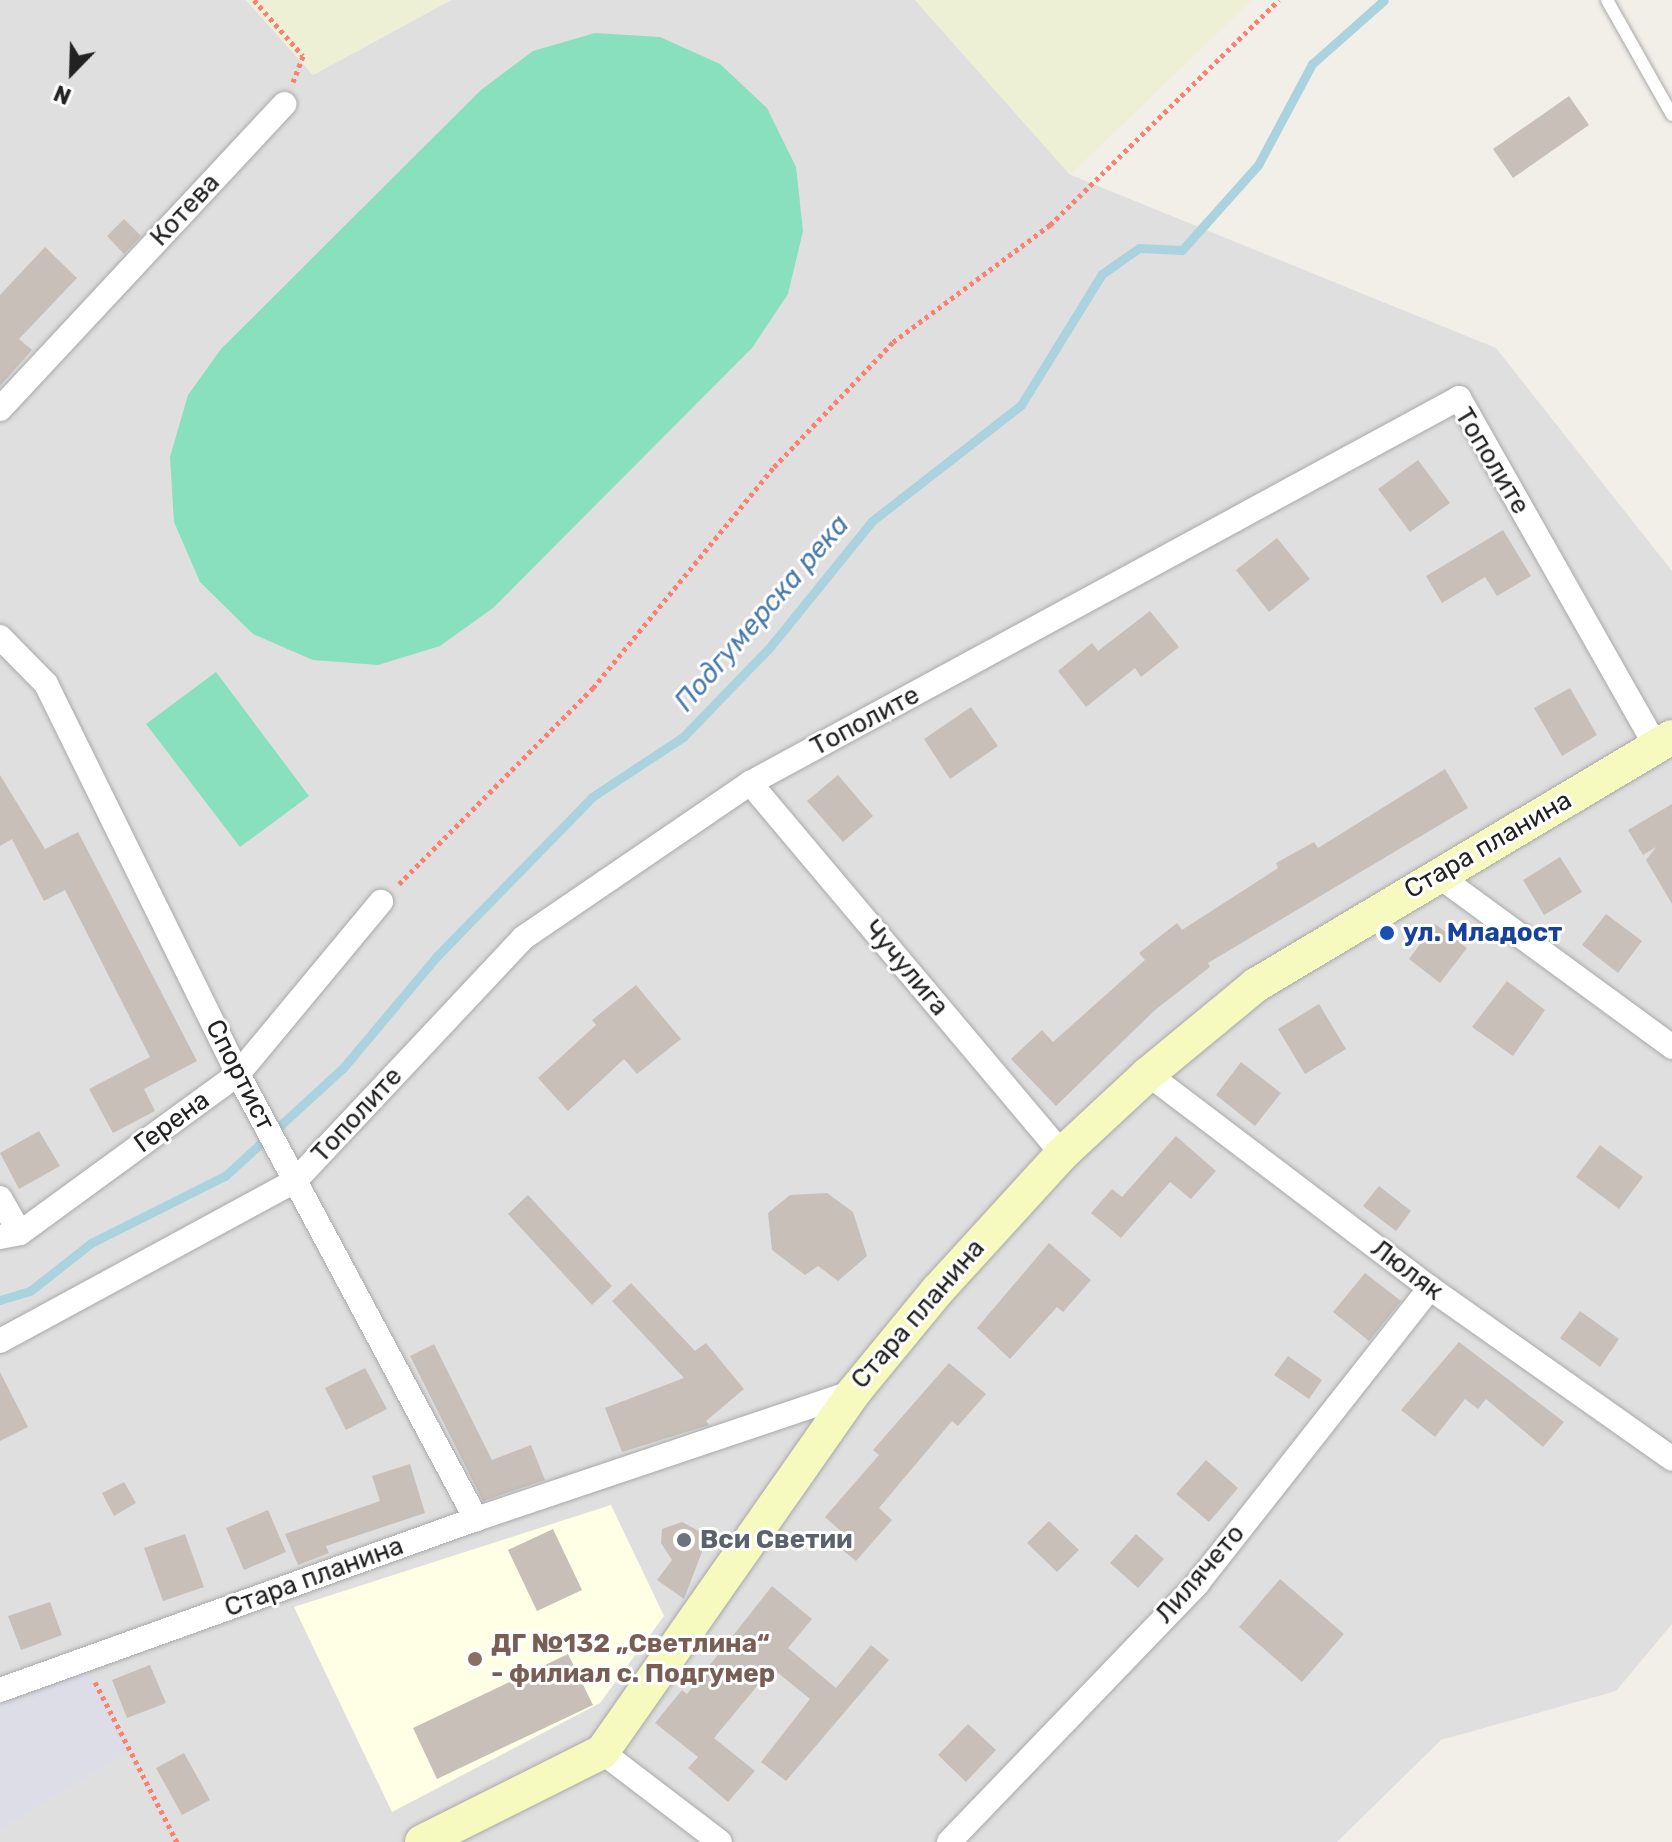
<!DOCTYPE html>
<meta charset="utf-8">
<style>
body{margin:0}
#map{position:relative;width:1672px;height:1842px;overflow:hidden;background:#f2efe9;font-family:Rubik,sans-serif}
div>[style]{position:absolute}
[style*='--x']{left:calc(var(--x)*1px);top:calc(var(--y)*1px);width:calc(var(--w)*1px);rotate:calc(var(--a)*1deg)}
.residential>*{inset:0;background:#e0dfdf}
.education>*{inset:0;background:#ffffe5}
.farmland>*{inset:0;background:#eef0d5}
.pitch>*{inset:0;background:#88e0be}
.plaza>*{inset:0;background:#dddde8}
.stream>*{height:9px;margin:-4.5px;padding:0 4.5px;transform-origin:4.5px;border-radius:4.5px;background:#aad3df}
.building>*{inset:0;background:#c7bfb8}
.path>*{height:5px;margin-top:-2.5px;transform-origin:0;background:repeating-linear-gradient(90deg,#fa8072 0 4px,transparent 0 8px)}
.roads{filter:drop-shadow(0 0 2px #a9a9a9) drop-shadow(0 0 2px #a9a9a9)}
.lane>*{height:12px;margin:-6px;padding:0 6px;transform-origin:6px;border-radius:6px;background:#fff}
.street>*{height:24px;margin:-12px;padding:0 12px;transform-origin:12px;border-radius:12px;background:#fff}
.secondary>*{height:34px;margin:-17px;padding:0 17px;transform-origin:17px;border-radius:17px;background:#f7fabf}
.dots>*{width:22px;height:22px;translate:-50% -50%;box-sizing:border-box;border:4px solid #fff;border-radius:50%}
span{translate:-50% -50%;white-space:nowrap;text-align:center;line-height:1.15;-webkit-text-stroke:6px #fff;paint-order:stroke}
.street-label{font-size:26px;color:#222}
.transit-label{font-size:26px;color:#164399;font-weight:700}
.left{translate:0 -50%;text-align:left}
.worship-label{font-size:26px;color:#5b616d;font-weight:700}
.education-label{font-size:26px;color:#785e54;font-weight:700}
.water-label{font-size:28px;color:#4a7aab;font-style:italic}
.north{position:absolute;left:32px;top:32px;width:80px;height:80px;-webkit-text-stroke:6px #fff;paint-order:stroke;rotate:203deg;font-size:22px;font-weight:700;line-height:32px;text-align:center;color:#222}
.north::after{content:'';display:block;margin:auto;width:28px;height:36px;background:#222;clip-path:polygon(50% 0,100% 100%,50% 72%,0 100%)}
</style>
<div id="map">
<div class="residential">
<div style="clip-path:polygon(0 0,246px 0,313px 75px,451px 0,915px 0,1071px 175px,1496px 348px,1672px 571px,1672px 1624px,1616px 1691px,1441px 1740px,1337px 1842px,0 1842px)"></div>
</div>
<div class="education">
<div style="clip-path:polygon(611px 1505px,664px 1616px,600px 1703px,392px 1812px,294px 1607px)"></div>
</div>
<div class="farmland">
<div style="clip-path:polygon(246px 0,451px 0,313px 75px)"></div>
<div style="clip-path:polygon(915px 0,1252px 0,1070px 175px)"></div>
</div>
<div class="pitch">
<div style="clip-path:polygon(595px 33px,660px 37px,720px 64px,767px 108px,796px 167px,803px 231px,788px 294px,752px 348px,493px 608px,440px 646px,378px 665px,313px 660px,253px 634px,200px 582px,174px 522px,170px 457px,188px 395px,221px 349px,481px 90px,533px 51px)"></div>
<div style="clip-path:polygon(216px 672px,309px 796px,240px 847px,146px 724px)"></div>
</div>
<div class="plaza">
<div style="clip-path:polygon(84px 1661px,130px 1751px,0 1830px,0 1690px)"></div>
</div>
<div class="stream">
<div style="--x:0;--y:1300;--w:31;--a:-17"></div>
<div style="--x:30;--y:1291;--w:78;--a:-38.2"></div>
<div style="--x:91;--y:1243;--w:150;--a:-26.6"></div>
<div style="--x:225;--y:1176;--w:160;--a:-42.5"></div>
<div style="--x:343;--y:1068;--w:146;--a:-50"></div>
<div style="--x:437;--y:956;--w:222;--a:-45.7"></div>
<div style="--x:592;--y:797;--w:109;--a:-33.4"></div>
<div style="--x:683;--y:737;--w:125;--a:-46"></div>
<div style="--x:770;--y:647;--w:162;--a:-51"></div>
<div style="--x:872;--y:521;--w:189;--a:-37.9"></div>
<div style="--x:1021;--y:405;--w:154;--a:-58.3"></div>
<div style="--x:1102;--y:274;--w:45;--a:-35.1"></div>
<div style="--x:1139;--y:248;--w:43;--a:2.7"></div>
<div style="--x:1182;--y:250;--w:114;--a:-48.2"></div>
<div style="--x:1258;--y:165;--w:115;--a:-61.9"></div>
<div style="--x:1312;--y:64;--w:96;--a:-41.6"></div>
</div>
<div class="building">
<div style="clip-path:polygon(1569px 96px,1589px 125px,1513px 178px,1493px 149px)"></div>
<div style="clip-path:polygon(124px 219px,141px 236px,124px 254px,107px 236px)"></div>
<div style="clip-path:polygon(45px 247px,77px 278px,19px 339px,32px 350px,0 386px,0 295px)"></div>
<div style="clip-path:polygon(1418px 460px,1450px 503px,1410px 532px,1378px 489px)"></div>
<div style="clip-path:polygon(1503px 530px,1531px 576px,1497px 596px,1485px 577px,1442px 603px,1426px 576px)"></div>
<div style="clip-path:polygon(1277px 538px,1310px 579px,1269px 612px,1236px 570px)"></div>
<div style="clip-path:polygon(1150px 611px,1179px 647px,1141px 677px,1135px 668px,1086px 707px,1058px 671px,1092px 643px,1098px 651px)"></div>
<div style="clip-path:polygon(1570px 688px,1597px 735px,1562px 756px,1534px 708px)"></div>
<div style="clip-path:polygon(971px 707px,998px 746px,950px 779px,924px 739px)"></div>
<div style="clip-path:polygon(1445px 769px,1468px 808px,1208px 963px,1210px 967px,1155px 1010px,1056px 1106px,1011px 1059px,1042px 1030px,1053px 1042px,1145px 960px,1139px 953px,1177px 923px,1182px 930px,1278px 868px,1276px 863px,1314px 842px,1318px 848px)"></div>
<div style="clip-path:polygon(0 775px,45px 849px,78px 832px,197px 1061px,144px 1089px,155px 1111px,113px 1133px,89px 1089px,150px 1057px,65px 890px,44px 901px,12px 839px,0 846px)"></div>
<div style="clip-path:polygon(838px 775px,873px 816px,843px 842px,807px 801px)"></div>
<div style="clip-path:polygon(1672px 804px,1672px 904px,1646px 860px,1656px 847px,1643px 855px,1628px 830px)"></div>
<div style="clip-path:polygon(1560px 857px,1582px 892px,1544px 915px,1523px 880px)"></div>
<div style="clip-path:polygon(1606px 914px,1642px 941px,1618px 973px,1582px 945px)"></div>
<div style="clip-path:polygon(1435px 924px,1467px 948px,1440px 983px,1409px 959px)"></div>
<div style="clip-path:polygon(1507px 981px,1545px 1010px,1513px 1056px,1472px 1027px)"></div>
<div style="clip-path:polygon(636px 985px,681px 1039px,637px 1074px,624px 1059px,568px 1111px,538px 1078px,596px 1025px,592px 1020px)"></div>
<div style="clip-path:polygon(1319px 1004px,1346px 1049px,1305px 1074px,1278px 1029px)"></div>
<div style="clip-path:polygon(1241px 1062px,1281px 1093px,1255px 1126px,1216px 1095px)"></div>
<div style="clip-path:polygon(39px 1131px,60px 1166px,19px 1189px,0 1153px)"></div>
<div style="clip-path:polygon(1176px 1136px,1216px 1171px,1191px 1199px,1170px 1182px,1121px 1238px,1091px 1213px,1112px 1189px,1122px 1197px)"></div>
<div style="clip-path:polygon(1600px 1145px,1643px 1177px,1619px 1209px,1576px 1177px)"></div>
<div style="clip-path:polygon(1379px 1186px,1411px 1211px,1396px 1231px,1363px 1206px)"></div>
<div style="clip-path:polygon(827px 1193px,853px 1212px,867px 1256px,838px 1281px,818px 1266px,805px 1275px,772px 1250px,768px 1213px,790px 1195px)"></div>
<div style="clip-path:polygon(528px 1195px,612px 1286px,592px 1305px,508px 1214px)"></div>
<div style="clip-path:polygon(1049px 1243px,1091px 1280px,1063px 1312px,1057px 1307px,1010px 1359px,977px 1328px)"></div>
<div style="clip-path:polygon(1365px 1273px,1401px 1301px,1369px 1341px,1333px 1312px)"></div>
<div style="clip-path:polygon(631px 1283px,695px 1351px,706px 1343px,744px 1389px,706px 1421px,709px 1425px,622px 1452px,605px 1408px,684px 1378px,612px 1301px)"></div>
<div style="clip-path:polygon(1580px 1311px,1619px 1339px,1600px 1367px,1560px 1338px)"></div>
<div style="clip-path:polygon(1459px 1342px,1564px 1422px,1543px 1447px,1486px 1399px,1478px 1409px,1465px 1399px,1435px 1437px,1401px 1410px)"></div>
<div style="clip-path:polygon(434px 1344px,492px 1460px,531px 1445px,545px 1480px,483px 1501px,410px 1356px)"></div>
<div style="clip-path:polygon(1288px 1356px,1322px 1380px,1309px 1399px,1274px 1375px)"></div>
<div style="clip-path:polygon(949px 1363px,986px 1394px,958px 1426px,952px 1421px,879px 1508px,892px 1520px,856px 1561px,835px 1544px,844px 1534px,825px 1517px,879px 1455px,873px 1450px)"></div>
<div style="clip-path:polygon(365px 1368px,387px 1409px,346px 1430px,325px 1388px)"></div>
<div style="clip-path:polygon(0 1372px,28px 1427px,0 1441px)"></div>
<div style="clip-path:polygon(1206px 1460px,1238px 1488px,1209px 1522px,1176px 1494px)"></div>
<div style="clip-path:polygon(410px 1464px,425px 1513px,326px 1546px,329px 1553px,298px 1565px,285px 1534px,380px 1501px,372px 1476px)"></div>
<div style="clip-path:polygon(124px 1482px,136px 1503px,114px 1516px,102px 1493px)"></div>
<div style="clip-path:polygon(268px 1510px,286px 1552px,244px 1570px,226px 1528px)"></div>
<div style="clip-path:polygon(1049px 1521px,1079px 1550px,1057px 1572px,1027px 1543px)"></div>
<div style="clip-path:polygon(682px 1522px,708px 1536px,684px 1599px,657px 1580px,672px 1560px,661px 1543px,662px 1529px)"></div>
<div style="clip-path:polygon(553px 1529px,582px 1590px,537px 1611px,508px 1550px)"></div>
<div style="clip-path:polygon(185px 1534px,204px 1587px,163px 1601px,144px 1548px)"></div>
<div style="clip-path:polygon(1136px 1534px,1164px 1559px,1138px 1588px,1110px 1563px)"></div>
<div style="clip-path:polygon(1280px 1579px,1344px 1634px,1302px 1682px,1239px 1627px)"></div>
<div style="clip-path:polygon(772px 1586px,812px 1619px,788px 1648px,836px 1688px,871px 1645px,889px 1660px,786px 1781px,761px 1762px,810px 1699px,772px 1668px,714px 1738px,755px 1771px,728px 1802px,688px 1768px,698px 1757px,655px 1723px,682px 1690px,687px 1694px)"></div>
<div style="clip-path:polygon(50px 1602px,62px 1635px,21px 1650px,8px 1616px)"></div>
<div style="clip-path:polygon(568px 1654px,593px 1705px,437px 1779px,413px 1728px)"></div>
<div style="clip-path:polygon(150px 1665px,166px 1703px,127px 1718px,112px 1680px)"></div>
<div style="clip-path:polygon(968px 1724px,996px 1750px,966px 1782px,938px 1755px)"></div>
<div style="clip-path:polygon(184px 1753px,210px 1800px,182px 1815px,156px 1768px)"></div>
</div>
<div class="path">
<div style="--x:254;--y:0;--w:74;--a:48.8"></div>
<div style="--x:303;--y:56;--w:28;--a:111"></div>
<div style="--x:399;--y:884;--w:276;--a:-45.3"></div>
<div style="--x:593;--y:688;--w:286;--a:-50.7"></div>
<div style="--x:774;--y:467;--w:173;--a:-46.4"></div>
<div style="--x:893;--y:342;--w:196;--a:-36.7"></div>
<div style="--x:1050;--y:225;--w:321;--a:-44.5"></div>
<div style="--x:95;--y:1682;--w:180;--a:62.9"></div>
</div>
<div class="roads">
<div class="lane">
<div style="--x:1607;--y:0;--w:132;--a:60.5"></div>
</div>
<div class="street">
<div style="--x:0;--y:409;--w:417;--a:-47"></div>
<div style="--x:0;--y:637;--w:66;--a:45.6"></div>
<div style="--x:46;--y:684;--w:435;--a:63.8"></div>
<div style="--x:238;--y:1074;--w:505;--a:61.86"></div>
<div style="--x:750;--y:783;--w:485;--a:49.9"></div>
<div style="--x:1436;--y:874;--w:293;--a:36.2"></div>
<div style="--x:1148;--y:1074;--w:354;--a:37.2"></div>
<div style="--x:1430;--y:1288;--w:296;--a:35.2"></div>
<div style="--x:0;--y:1198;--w:40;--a:60.3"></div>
<div style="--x:0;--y:1237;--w:20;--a:-11"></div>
<div style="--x:20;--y:1233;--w:270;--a:-36.1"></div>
<div style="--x:238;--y:1074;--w:224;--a:-50.3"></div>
<div style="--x:0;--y:1341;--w:336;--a:-28.5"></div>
<div style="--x:295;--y:1181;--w:333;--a:-46.8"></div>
<div style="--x:523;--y:938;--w:275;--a:-34.3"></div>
<div style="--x:750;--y:783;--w:807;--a:-28.5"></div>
<div style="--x:1459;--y:398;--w:399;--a:60.5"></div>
<div style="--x:0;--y:1690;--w:506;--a:-19.76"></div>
<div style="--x:476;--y:1519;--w:399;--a:-18.6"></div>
<div style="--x:602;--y:1752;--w:148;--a:37.3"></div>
<div style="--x:949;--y:1842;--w:358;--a:-46.1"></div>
<div style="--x:1197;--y:1584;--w:377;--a:-51.8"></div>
</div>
<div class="secondary">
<div style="--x:422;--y:1842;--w:201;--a:-26.6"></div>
<div style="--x:602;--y:1752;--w:439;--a:-55"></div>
<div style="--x:854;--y:1392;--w:131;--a:-50.6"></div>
<div style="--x:937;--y:1291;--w:185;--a:-47.6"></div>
<div style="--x:1062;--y:1154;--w:117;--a:-42.9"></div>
<div style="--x:1148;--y:1074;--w:140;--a:-39.5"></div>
<div style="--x:1256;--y:985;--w:484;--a:-30.8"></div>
</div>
</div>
<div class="dots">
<div style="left:1387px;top:933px;background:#1a4fb4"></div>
<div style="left:684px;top:1540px;background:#6b7280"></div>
<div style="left:475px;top:1659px;background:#8d6e63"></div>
</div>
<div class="street-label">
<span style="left:185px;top:210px;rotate:-47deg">Котева</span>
<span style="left:1492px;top:461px;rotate:59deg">Тополите</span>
<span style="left:865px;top:721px;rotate:-28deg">Тополите</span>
<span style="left:1488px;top:845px;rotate:-30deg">Стара планина</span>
<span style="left:906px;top:968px;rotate:50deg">Чучулига</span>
<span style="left:240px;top:1075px;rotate:63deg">Спортист</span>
<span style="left:357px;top:1115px;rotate:-47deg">Тополите</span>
<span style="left:172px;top:1122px;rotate:-36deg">Герена</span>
<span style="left:1407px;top:1270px;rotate:37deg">Люляк</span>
<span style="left:918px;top:1314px;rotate:-49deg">Стара планина</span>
<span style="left:1200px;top:1574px;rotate:-49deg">Лилячето</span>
<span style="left:314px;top:1577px;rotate:-20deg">Стара планина</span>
</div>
<div class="transit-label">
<span class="left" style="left:1403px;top:933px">ул. Младост</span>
</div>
<div class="worship-label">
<span class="left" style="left:700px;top:1540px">Вси Светии</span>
</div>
<div class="education-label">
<span class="left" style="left:491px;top:1659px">ДГ №132 „Светлина“<br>- филиал с. Подгумер</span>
</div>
<div class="water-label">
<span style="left:762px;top:613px;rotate:-49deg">Подгумерска река</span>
</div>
<div class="north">N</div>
</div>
